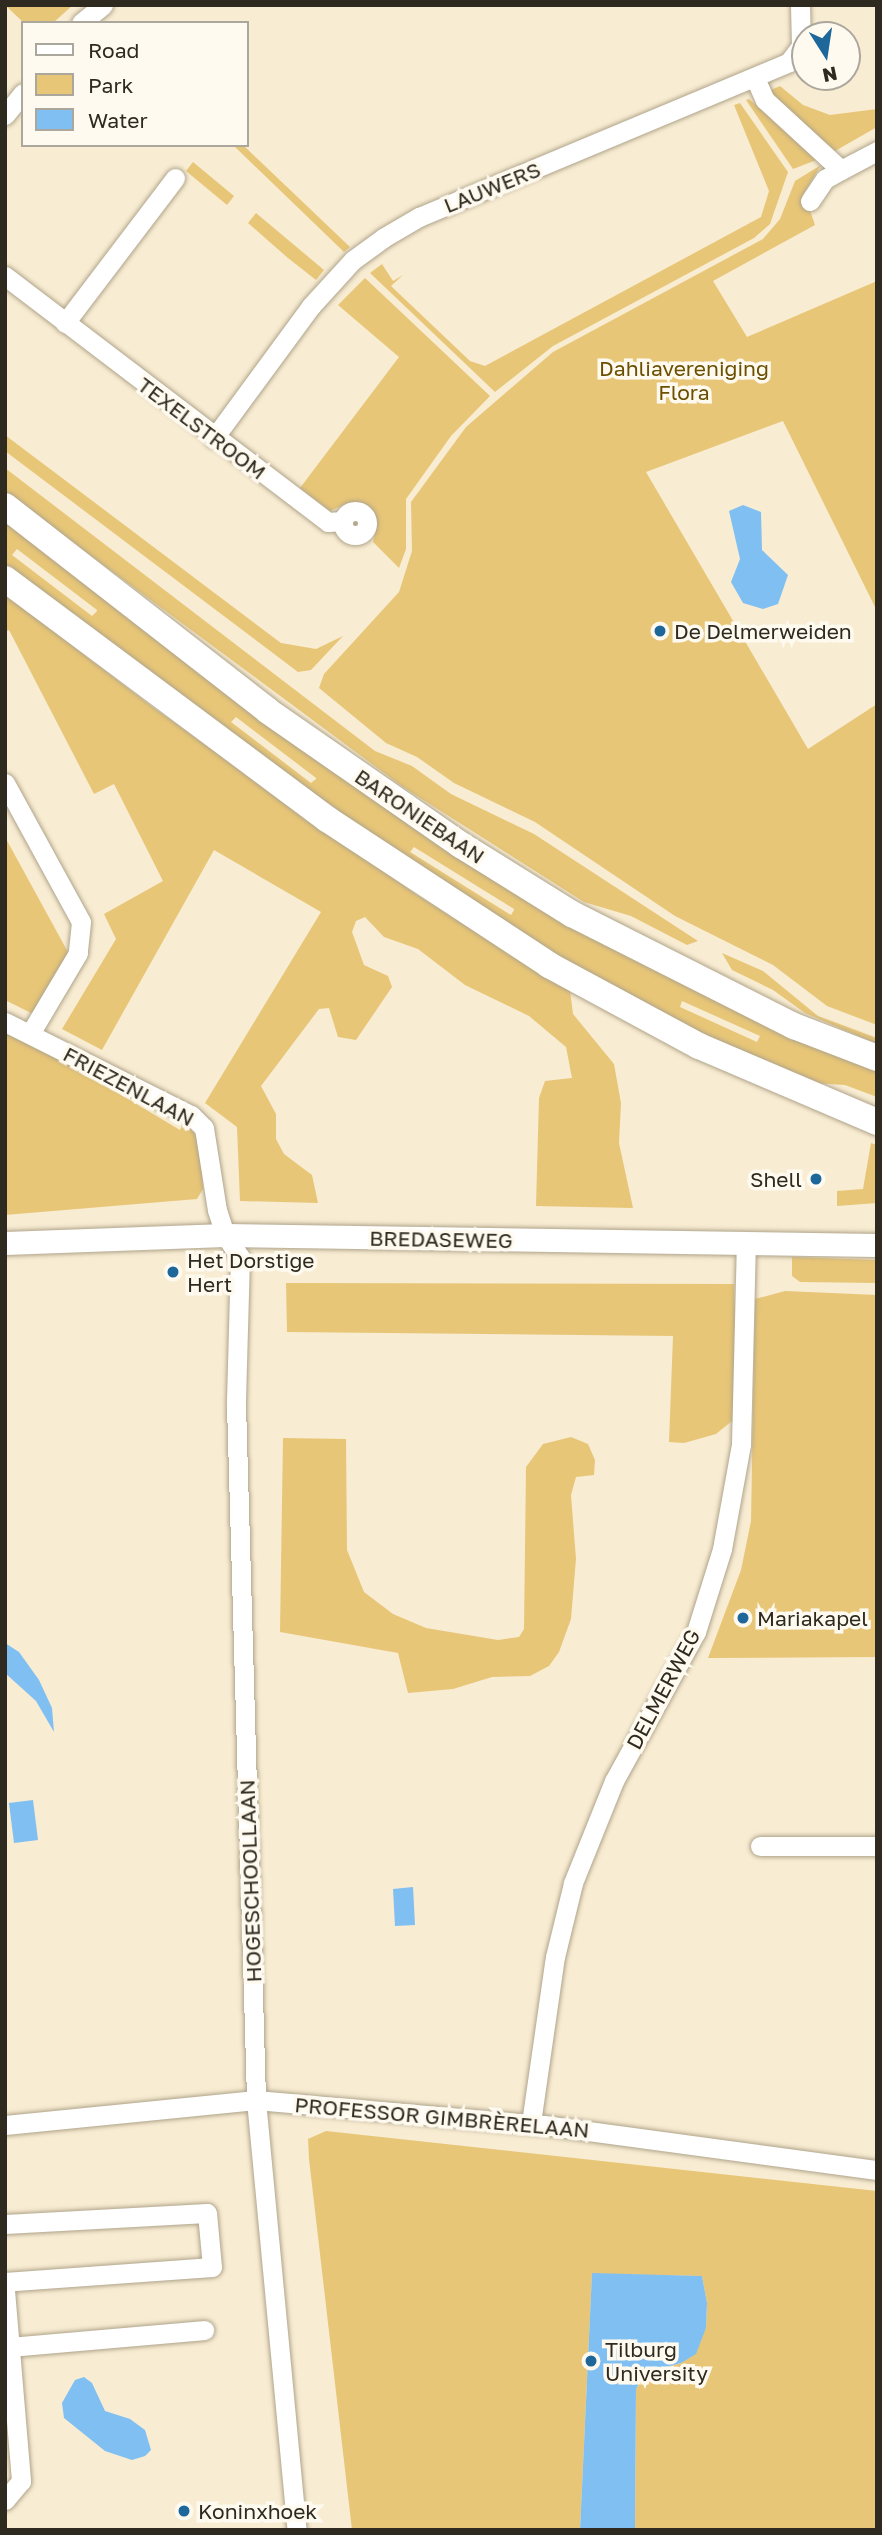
<!DOCTYPE html>
<meta charset="utf-8">
<style>
body{margin:0}
#map{position:relative;width:882px;height:2535px;overflow:hidden;background:#f8ecd2;font-family:"Golos Text",sans-serif}
div>[style]{position:absolute}
[style*='--x']{left:calc(var(--x)*1px);top:calc(var(--y)*1px);width:calc(var(--w)*1px);rotate:calc(var(--a)*1deg)}
.green>*{inset:0;background:#e8c677}
.water>*{inset:0;background:#80bff2}
.roads{filter:drop-shadow(0 0 2px #afa48b) drop-shadow(0 0 2px #afa48b)}
.minor>*{height:19px;margin:-9.5px;padding:0 9.5px;transform-origin:9.5px;border-radius:9.5px;background:#fff}
.minor>.ring{margin:-9.5px;padding:0;box-sizing:content-box;background:none;border:19px solid #fff;border-radius:50%}
.tertiary>*{height:23px;margin:-11.5px;padding:0 11.5px;transform-origin:11.5px;border-radius:11.5px;background:#fff}
.secondary>*{height:26px;margin:-13px;padding:0 13px;transform-origin:13px;border-radius:13px;background:#fff}
.dots>*{width:19px;height:19px;translate:-50% -50%;box-sizing:border-box;border:4px solid #fffaf0;border-radius:50%}
span{translate:-50% -50%;white-space:nowrap;text-align:center;line-height:1.15;-webkit-text-stroke:7px #fffaf0;paint-order:stroke}
.street-label{font-size:21px;color:#2f2a20}
.park-label{font-size:21px;color:#6b5001}
.poi-label{font-size:21px;color:#2f2a20}
.left{translate:0 -50%;text-align:left}
.right{translate:-100% -50%;text-align:right}
.frame{position:absolute;inset:0;border:7px solid #2f2a20;pointer-events:none}
.legend{position:absolute;left:21px;top:21px;width:228px;height:126px;box-sizing:border-box;background:#fffaf0;border:2px solid #aca79d;margin:0;padding:9px 12px;list-style:none;font-size:21px;color:#2f2a20}
.legend li{display:flex;align-items:center;gap:14px;height:35px}
.legend b{width:35px;border:2px solid #aca79d}
.north{position:absolute;left:791px;top:21px;width:70px;height:70px;box-sizing:border-box;background:#fffaf0;border:2px solid #aca79d;border-radius:50%;rotate:168deg;font-size:19px;font-weight:700;line-height:28px;text-align:center;color:#2f2a20}
.north::after{content:'';display:block;margin:auto;width:24px;height:32px;background:#1d679a;clip-path:polygon(50% 0,100% 100%,50% 72%,0 100%)}
</style>
<div id="map">
<div class="green">
<div style="clip-path:polygon(5px 5px,73px 5px,53px 23px,23px 22px)"></div>
<div style="clip-path:polygon(780px 86px,803px 105px,830px 115px,877px 109px,877px 127px,835px 151px,775px 100px,771px 90px)"></div>
<div style="clip-path:polygon(749px 99px,816px 156px,819px 159px,793px 169px,746px 100px)"></div>
<div style="clip-path:polygon(740px 103px,788px 172px,770px 224px,754px 238px,553px 346px,495px 392px,370px 273px,382px 264px,393px 281px,403px 275px,391px 286px,470px 361px,485px 366px,761px 217px,769px 191px,734px 105px)"></div>
<div style="clip-path:polygon(233px 145px,243px 145px,350px 247px,344px 252px)"></div>
<div style="clip-path:polygon(193px 162px,234px 196px,227px 205px,186px 171px)"></div>
<div style="clip-path:polygon(821px 165px,804px 193px,815px 225px,713px 281px,747px 337px,877px 281px,877px 611px,783px 421px,646px 472px,808px 749px,877px 704px,877px 1025px,827px 1006px,773px 965px,675px 916px,535px 822px,454px 783px,417px 757px,386px 743px,319px 688px,324px 674px,399px 592px,412px 551px,411px 502px,466px 427px,553px 352px,763px 239px,780px 219px,795px 181px)"></div>
<div style="clip-path:polygon(256px 213px,324px 270px,316px 280px,288px 258px,248px 223px)"></div>
<div style="clip-path:polygon(365px 278px,490px 396px,451px 436px,406px 499px,406px 549px,399px 568px,373px 542px,377px 525px,373px 516px,351px 502px,330px 511px,300px 488px,399px 357px,338px 305px)"></div>
<div style="clip-path:polygon(5px 435px,281px 643px,316px 649px,343px 636px,311px 670px,298px 672px,5px 451px)"></div>
<div style="clip-path:polygon(5px 468px,375px 751px,412px 766px,451px 794px,534px 834px,698px 941px,687px 945px,631px 916px,584px 902px,403px 787px,5px 492px)"></div>
<div style="clip-path:polygon(evenodd,5px 523px,382px 803px,877px 1070px,877px 1097px,845px 1085px,813px 1083px,709px 1038px,476px 913px,5px 569px,5px 523px,17px 549px,97px 610px,97px 611px,92px 616px,12px 555px,17px 549px,5px 523px,236px 717px,316px 778px,316px 779px,311px 783px,231px 722px,236px 717px,5px 523px,414px 847px,514px 909px,514px 910px,511px 915px,410px 852px,414px 847px,5px 523px,682px 1001px,760px 1036px,757px 1042px,680px 1007px,682px 1001px)"></div>
<div style="clip-path:polygon(5px 594px,151px 706px,414px 893px,570px 990px,573px 1014px,614px 1064px,621px 1103px,619px 1143px,633px 1208px,536px 1206px,539px 1098px,545px 1081px,572px 1078px,566px 1047px,529px 1016px,465px 985px,418px 949px,384px 937px,365px 917px,356px 921px,352px 932px,364px 965px,388px 976px,392px 987px,356px 1040px,338px 1037px,329px 1008px,319px 1009px,261px 1086px,276px 1114px,276px 1139px,284px 1154px,312px 1175px,318px 1203px,240px 1201px,237px 1127px,205px 1103px,321px 912px,214px 850px,102px 1050px,62px 1029px,116px 939px,104px 914px,163px 881px,114px 784px,94px 794px,9px 630px,5px 632px)"></div>
<div style="clip-path:polygon(5px 837px,69px 954px,33px 1014px,5px 1000px)"></div>
<div style="clip-path:polygon(722px 953px,763px 971px,818px 1016px,877px 1038px,877px 1044px,805px 1013px,773px 990px,732px 970px)"></div>
<div style="clip-path:polygon(5px 1026px,180px 1130px,184px 1121px,201px 1142px,203px 1189px,197px 1199px,5px 1215px)"></div>
<div style="clip-path:polygon(871px 1143px,877px 1145px,877px 1203px,837px 1206px,837px 1191px,863px 1189px)"></div>
<div style="clip-path:polygon(792px 1257px,877px 1260px,877px 1283px,800px 1282px,792px 1276px)"></div>
<div style="clip-path:polygon(286px 1283px,734px 1284px,738px 1416px,716px 1434px,684px 1443px,669px 1442px,673px 1336px,287px 1332px)"></div>
<div style="clip-path:polygon(785px 1291px,877px 1295px,877px 1657px,708px 1658px,741px 1570px,751px 1521px,755px 1299px)"></div>
<div style="clip-path:polygon(571px 1437px,588px 1444px,595px 1460px,594px 1475px,576px 1477px,571px 1495px,576px 1559px,571px 1619px,559px 1652px,549px 1666px,530px 1676px,492px 1677px,453px 1689px,408px 1693px,398px 1653px,280px 1632px,283px 1438px,346px 1439px,347px 1550px,364px 1592px,393px 1614px,426px 1628px,498px 1640px,519px 1637px,524px 1629px,526px 1467px,543px 1444px)"></div>
<div style="clip-path:polygon(326px 2131px,877px 2191px,877px 2530px,635px 2530px,636px 2390px,642px 2374px,681px 2363px,706px 2328px,707px 2303px,702px 2276px,592px 2274px,580px 2530px,352px 2530px,309px 2159px,308px 2139px)"></div>
</div>
<div class="water">
<div style="clip-path:polygon(743px 505px,761px 512px,762px 550px,788px 575px,778px 604px,763px 609px,743px 603px,731px 582px,740px 559px,729px 511px)"></div>
<div style="clip-path:polygon(5px 1643px,19px 1652px,39px 1680px,52px 1708px,54px 1732px,36px 1701px,5px 1673px)"></div>
<div style="clip-path:polygon(33px 1800px,38px 1840px,14px 1843px,9px 1803px)"></div>
<div style="clip-path:polygon(413px 1887px,415px 1925px,395px 1926px,393px 1889px)"></div>
<div style="clip-path:polygon(592px 2273px,702px 2276px,707px 2303px,706px 2328px,696px 2354px,681px 2363px,642px 2374px,636px 2390px,635px 2530px,580px 2530px)"></div>
<div style="clip-path:polygon(84px 2377px,92px 2383px,105px 2411px,130px 2419px,145px 2430px,151px 2450px,145px 2456px,132px 2460px,105px 2451px,64px 2418px,62px 2403px,75px 2380px)"></div>
</div>
<div class="roads">
<div class="minor">
<div style="--x:81;--y:23;--w:28;--a:-39"></div>
<div style="--x:755;--y:78;--w:24;--a:66"></div>
<div style="--x:765;--y:100;--w:103;--a:42.6"></div>
<div style="--x:841;--y:170;--w:41;--a:-27.8"></div>
<div style="--x:5;--y:115;--w:28;--a:-51"></div>
<div style="--x:810;--y:201;--w:27;--a:-56"></div>
<div style="--x:825;--y:179;--w:18;--a:-29"></div>
<div style="--x:5;--y:276;--w:406;--a:37.3"></div>
<div style="--x:328;--y:522;--w:15;--a:-4"></div>
<div style="--x:65;--y:323;--w:182;--a:-52.8"></div>
<div style="--x:214;--y:438;--w:164;--a:-53.7"></div>
<div style="--x:311;--y:306;--w:62;--a:-47.6"></div>
<div style="--x:353;--y:260;--w:37;--a:-36"></div>
<div style="--x:383;--y:238;--w:42;--a:-30.3"></div>
<div style="--x:419;--y:217;--w:401;--a:-22.7"></div>
<div style="--x:789;--y:62;--w:20;--a:-53"></div>
<div style="--x:801;--y:46;--w:41;--a:-91.4"></div>
<div class="ring" style="left:343px;top:511px;width:5px;height:5px"></div>
<div style="--x:5;--y:783;--w:158;--a:61.3"></div>
<div style="--x:81;--y:922;--w:31;--a:96"></div>
<div style="--x:78;--y:953;--w:94;--a:120.7"></div>
<div style="--x:5;--y:1022;--w:208;--a:26.6"></div>
<div style="--x:191;--y:1115;--w:18;--a:45"></div>
<div style="--x:204;--y:1128;--w:83;--a:81"></div>
<div style="--x:217;--y:1210;--w:26;--a:72"></div>
<div style="--x:225;--y:1235;--w:27;--a:56"></div>
<div style="--x:240;--y:1257;--w:147;--a:91.6"></div>
<div style="--x:236;--y:1404;--w:696;--a:88.35"></div>
<div style="--x:256;--y:2100;--w:432;--a:84.6"></div>
<div style="--x:760;--y:1846;--w:117;--a:0"></div>
<div style="--x:531;--y:2123;--w:168;--a:-81.8"></div>
<div style="--x:555;--y:1957;--w:76;--a:-76.3"></div>
<div style="--x:573;--y:1883;--w:110;--a:-68.1"></div>
<div style="--x:614;--y:1781;--w:170;--a:-61.2"></div>
<div style="--x:696;--y:1632;--w:87;--a:-72.6"></div>
<div style="--x:722;--y:1549;--w:107;--a:-79.7"></div>
<div style="--x:741;--y:1444;--w:200;--a:-88.6"></div>
<div style="--x:5;--y:2125;--w:252;--a:-5.7"></div>
<div style="--x:256;--y:2100;--w:289;--a:5"></div>
<div style="--x:544;--y:2125;--w:336;--a:7.7"></div>
<div style="--x:5;--y:2224;--w:202;--a:-3.1"></div>
<div style="--x:207;--y:2213;--w:54;--a:84.7"></div>
<div style="--x:212;--y:2267;--w:208;--a:175.9"></div>
<div style="--x:5;--y:2290;--w:192;--a:85.2"></div>
<div style="--x:21;--y:2481;--w:25;--a:130"></div>
<div style="--x:10;--y:2347;--w:195;--a:-5"></div>
</div>
<div class="tertiary">
<div style="--x:5;--y:1243;--w:220;--a:-2.1"></div>
<div style="--x:225;--y:1235;--w:652;--a:0.88"></div>
</div>
<div class="secondary">
<div style="--x:5;--y:506;--w:333;--a:37.9"></div>
<div style="--x:268;--y:711;--w:235;--a:34.8"></div>
<div style="--x:461;--y:845;--w:131;--a:31.9"></div>
<div style="--x:572;--y:914;--w:249;--a:26.8"></div>
<div style="--x:794;--y:1026;--w:89;--a:21.1"></div>
<div style="--x:5;--y:579;--w:402;--a:36.7"></div>
<div style="--x:327;--y:819;--w:266;--a:33.3"></div>
<div style="--x:549;--y:965;--w:170;--a:28.4"></div>
<div style="--x:699;--y:1046;--w:194;--a:23.1"></div>
</div>
</div>
<div class="dots">
<div style="left:660px;top:631px;background:#1d679a"></div>
<div style="left:816px;top:1179px;background:#1d679a"></div>
<div style="left:173px;top:1272px;background:#1d679a"></div>
<div style="left:743px;top:1618px;background:#1d679a"></div>
<div style="left:591px;top:2361px;background:#1d679a"></div>
<div style="left:184px;top:2511px;background:#1d679a"></div>
</div>
<div class="street-label">
<span style="left:492px;top:187px;rotate:-22deg">LAUWERS</span>
<span style="left:202px;top:428px;rotate:37deg">TEXELSTROOM</span>
<span style="left:420px;top:816px;rotate:34deg">BARONIEBAAN</span>
<span style="left:129px;top:1086px;rotate:28deg">FRIEZENLAAN</span>
<span style="left:441px;top:1239px;rotate:1deg">BREDASEWEG</span>
<span style="left:663px;top:1689px;rotate:-62deg">DELMERWEG</span>
<span style="left:250px;top:1881px;rotate:-92deg">HOGESCHOOLLAAN</span>
<span style="left:442px;top:2117px;rotate:5deg">PROFESSOR GIMBRÈRELAAN</span>
</div>
<div class="park-label">
<span style="left:684px;top:380px">Dahliavereniging<br>Flora</span>
</div>
<div class="poi-label">
<span class="left" style="left:674px;top:631px">De Delmerweiden</span>
<span class="right" style="left:802px;top:1179px">Shell</span>
<span class="left" style="left:187px;top:1272px">Het Dorstige<br>Hert</span>
<span class="left" style="left:757px;top:1618px">Mariakapel</span>
<span class="left" style="left:605px;top:2361px">Tilburg<br>University</span>
<span class="left" style="left:198px;top:2511px">Koninxhoek</span>
</div>
<div class="frame"></div>
<ul class="legend">
<li><b style="height:9px;background:#fff"></b>Road</li>
<li><b style="height:19px;background:#e8c677"></b>Park</li>
<li><b style="height:19px;background:#80bff2"></b>Water</li>
</ul>
<div class="north">N</div>
</div>
